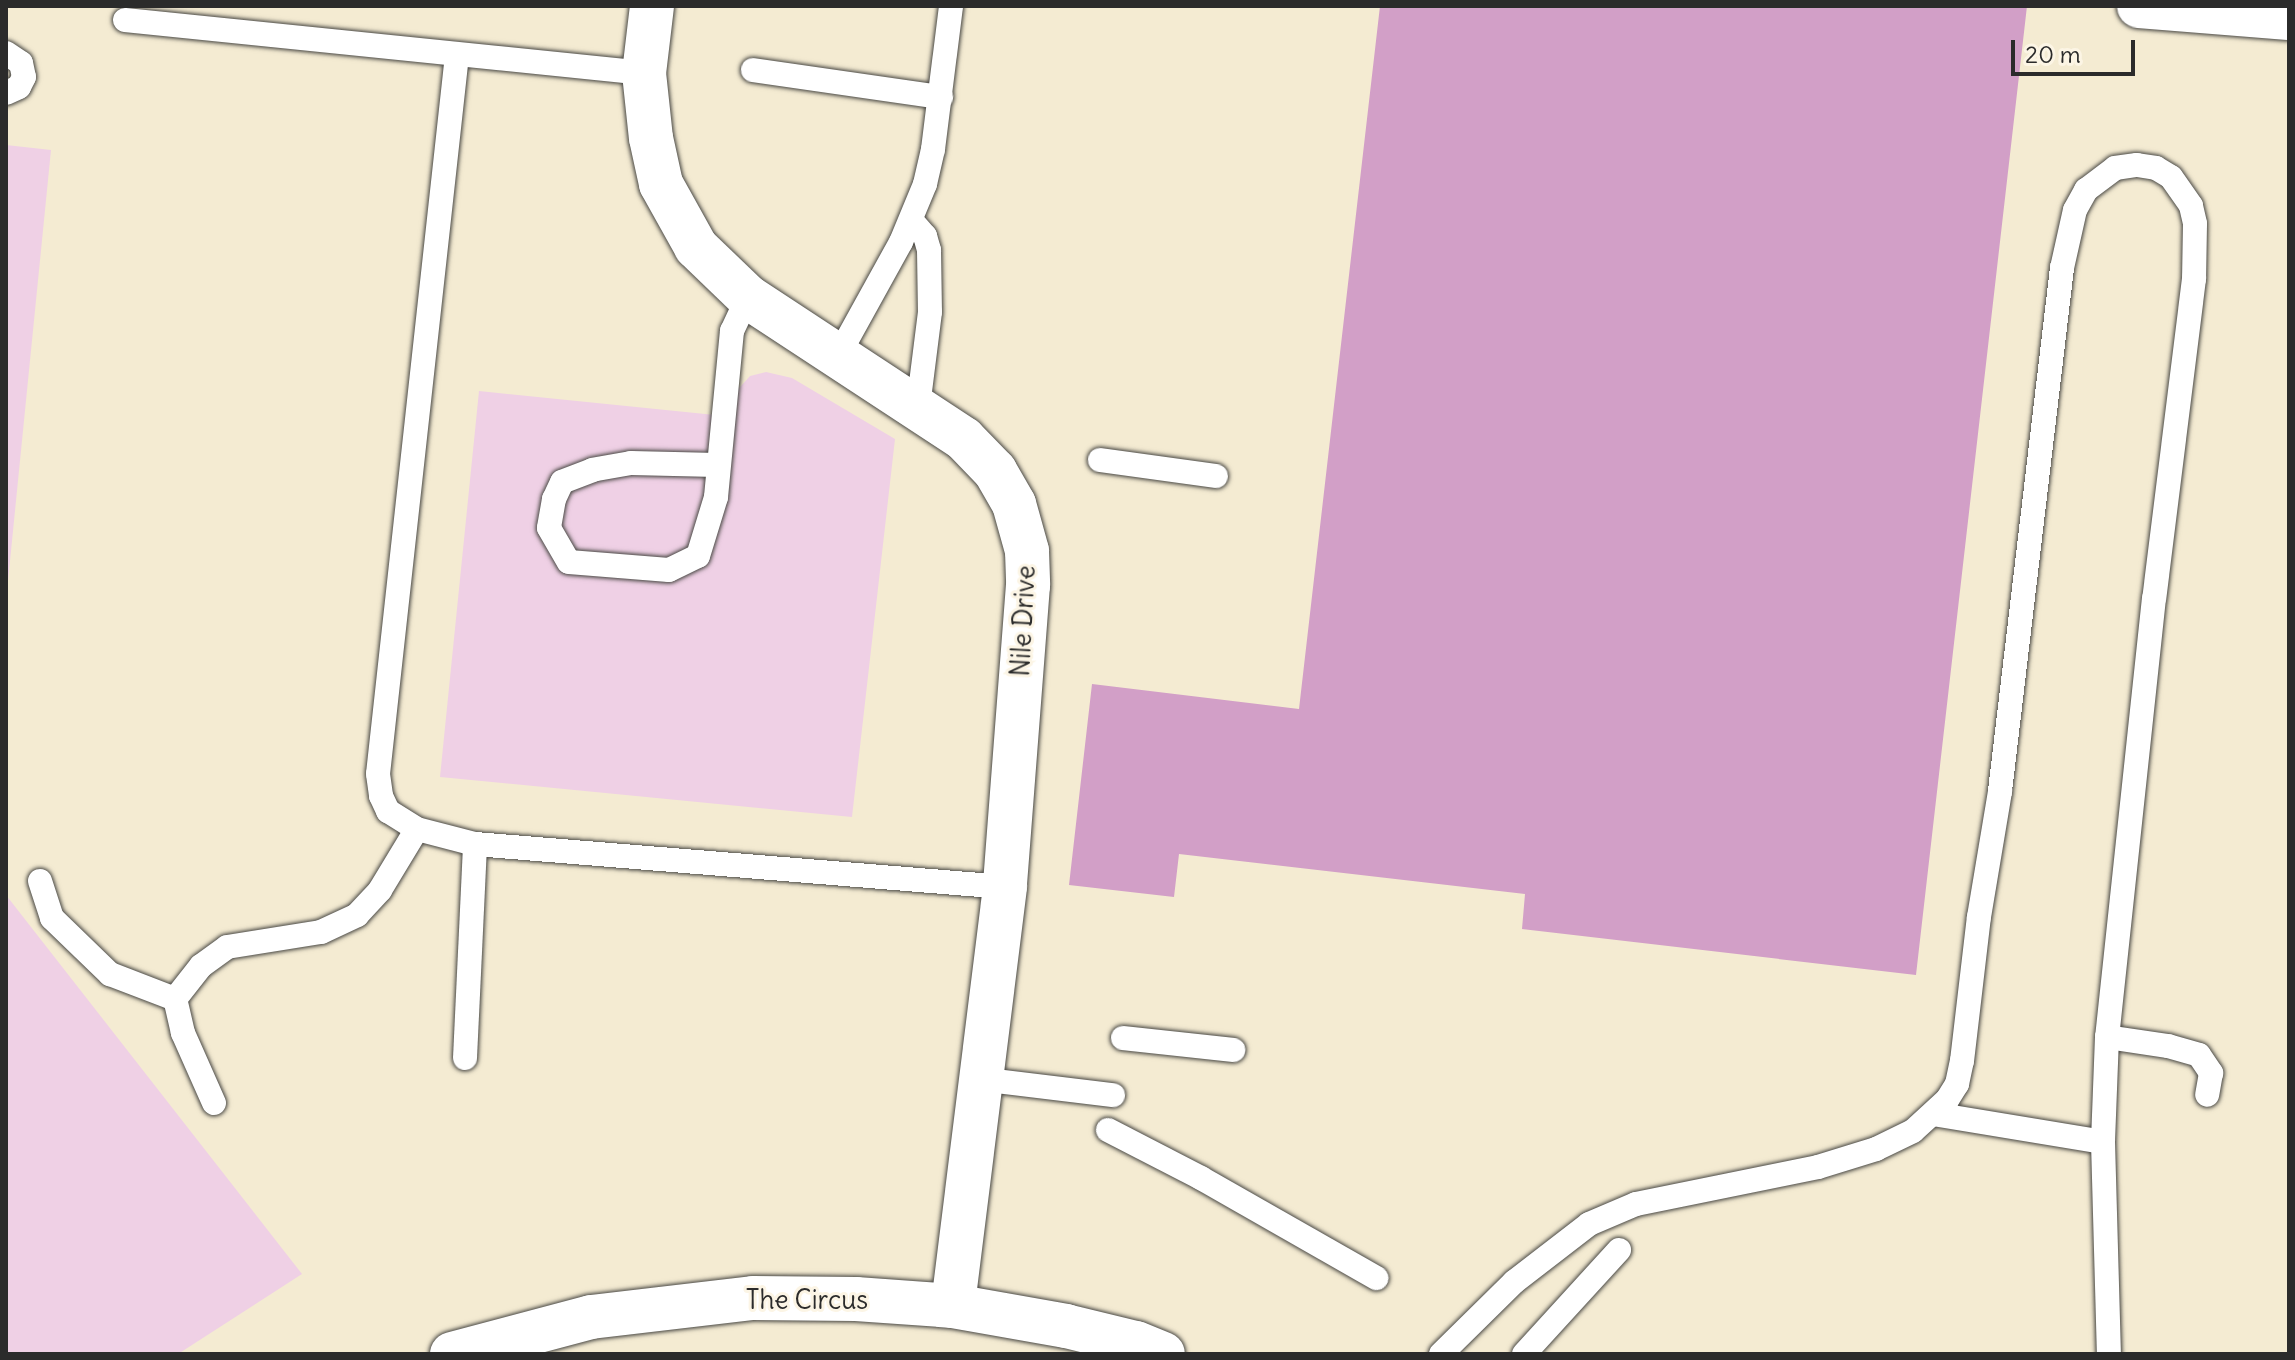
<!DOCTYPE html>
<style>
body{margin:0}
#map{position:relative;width:2295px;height:1360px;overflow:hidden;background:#f4ebd2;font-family:Delius,sans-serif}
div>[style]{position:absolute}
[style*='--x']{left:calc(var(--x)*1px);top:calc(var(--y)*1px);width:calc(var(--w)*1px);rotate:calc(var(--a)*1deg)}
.built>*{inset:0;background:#efd0e5}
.building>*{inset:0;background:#d29fc7}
.roads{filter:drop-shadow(0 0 2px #494844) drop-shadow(0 0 2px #494844)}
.lane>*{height:24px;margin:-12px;padding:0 12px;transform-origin:12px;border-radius:12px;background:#fff}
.street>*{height:44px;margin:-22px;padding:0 22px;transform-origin:22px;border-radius:22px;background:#fff}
span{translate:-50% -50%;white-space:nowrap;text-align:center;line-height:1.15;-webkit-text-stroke:6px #fcf5e5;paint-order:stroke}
.street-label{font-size:26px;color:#2b2b2b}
.frame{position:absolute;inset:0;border:8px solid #2b2b2b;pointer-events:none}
.scale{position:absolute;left:2011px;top:40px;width:124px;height:36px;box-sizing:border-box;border:4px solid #2b2b2b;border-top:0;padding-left:10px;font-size:24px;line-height:28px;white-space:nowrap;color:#2b2b2b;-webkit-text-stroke:6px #fcf5e5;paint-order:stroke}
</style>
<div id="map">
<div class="built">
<div style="clip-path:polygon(6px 145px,51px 150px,6px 601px)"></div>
<div style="clip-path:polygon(766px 372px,792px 378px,895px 439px,852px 817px,440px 777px,479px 391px,715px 415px,750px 376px)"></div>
<div style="clip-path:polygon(6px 895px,302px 1274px,178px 1354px,6px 1354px)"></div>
</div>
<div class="building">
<div style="clip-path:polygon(1380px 6px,2027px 6px,1916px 975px,1522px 929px,1525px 894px,1179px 854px,1174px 897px,1069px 885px,1092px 684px,1299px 709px)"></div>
</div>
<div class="roads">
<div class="lane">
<div style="--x:125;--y:20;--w:522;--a:5.83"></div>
<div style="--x:6;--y:53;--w:18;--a:34"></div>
<div style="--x:21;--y:63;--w:14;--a:78"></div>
<div style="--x:24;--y:77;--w:11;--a:117"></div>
<div style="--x:19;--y:87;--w:14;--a:155"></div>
<div style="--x:457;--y:55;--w:723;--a:96.27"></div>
<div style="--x:378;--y:774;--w:22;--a:82"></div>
<div style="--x:381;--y:796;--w:17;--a:65"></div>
<div style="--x:388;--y:811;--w:34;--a:32"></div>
<div style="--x:417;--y:829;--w:60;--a:14.5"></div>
<div style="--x:475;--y:844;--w:532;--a:4.64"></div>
<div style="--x:753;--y:70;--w:190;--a:8.2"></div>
<div style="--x:912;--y:221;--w:20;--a:49"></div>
<div style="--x:925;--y:236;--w:15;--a:74"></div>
<div style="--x:929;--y:250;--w:62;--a:89.1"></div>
<div style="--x:930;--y:312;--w:96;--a:97.2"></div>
<div style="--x:838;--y:356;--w:130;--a:-61.1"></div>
<div style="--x:901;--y:242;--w:63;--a:-67.5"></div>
<div style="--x:925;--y:184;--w:36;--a:-77"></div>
<div style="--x:933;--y:149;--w:144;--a:-82.8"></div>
<div style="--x:1100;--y:460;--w:117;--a:7.9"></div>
<div style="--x:717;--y:465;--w:86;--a:-178.7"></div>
<div style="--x:631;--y:463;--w:39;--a:170"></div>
<div style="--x:593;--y:470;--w:33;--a:159"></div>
<div style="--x:562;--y:482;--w:19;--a:115"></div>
<div style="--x:554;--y:499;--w:29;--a:100"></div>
<div style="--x:549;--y:528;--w:39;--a:60"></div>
<div style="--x:569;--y:562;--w:100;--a:4.6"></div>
<div style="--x:669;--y:570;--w:32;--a:-26"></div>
<div style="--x:698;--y:556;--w:62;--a:-73"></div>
<div style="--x:716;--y:497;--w:167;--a:-84.5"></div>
<div style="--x:732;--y:331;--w:38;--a:-65"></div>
<div style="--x:40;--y:881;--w:39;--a:72"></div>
<div style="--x:52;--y:918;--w:81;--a:44"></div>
<div style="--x:110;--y:974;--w:70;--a:21"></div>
<div style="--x:2107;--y:1037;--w:62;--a:8.4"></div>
<div style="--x:2168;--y:1046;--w:32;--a:16"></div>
<div style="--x:2199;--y:1055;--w:22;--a:56"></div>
<div style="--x:2211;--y:1073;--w:22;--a:100"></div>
<div style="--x:1123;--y:1038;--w:111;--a:6.2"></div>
<div style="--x:465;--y:1058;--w:214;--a:-87.3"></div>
<div style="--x:980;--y:1079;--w:134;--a:6.9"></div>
<div style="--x:214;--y:1103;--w:77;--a:-113.9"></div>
<div style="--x:183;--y:1033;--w:35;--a:-103"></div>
<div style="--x:175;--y:999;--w:42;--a:-51.8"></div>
<div style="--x:201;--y:966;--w:32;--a:-36"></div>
<div style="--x:227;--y:947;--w:95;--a:-9.1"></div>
<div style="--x:321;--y:932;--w:40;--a:-25"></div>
<div style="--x:357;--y:915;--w:34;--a:-47"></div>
<div style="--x:380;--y:890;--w:71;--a:-58.8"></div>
<div style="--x:1934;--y:1114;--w:171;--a:9.4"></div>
<div style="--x:1108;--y:1130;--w:105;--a:27.3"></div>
<div style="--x:1201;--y:1178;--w:202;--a:29.7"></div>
<div style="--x:1441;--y:1354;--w:103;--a:-44.6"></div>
<div style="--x:1514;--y:1282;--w:95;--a:-37.7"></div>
<div style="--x:1589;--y:1224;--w:51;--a:-23.1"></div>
<div style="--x:1636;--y:1204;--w:186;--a:-11.5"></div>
<div style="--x:1818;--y:1167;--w:61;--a:-17.2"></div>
<div style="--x:1876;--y:1149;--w:41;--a:-25.9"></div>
<div style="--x:1913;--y:1131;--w:46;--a:-42.4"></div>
<div style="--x:1947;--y:1100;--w:19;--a:-58"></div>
<div style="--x:1957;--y:1084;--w:24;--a:-78"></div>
<div style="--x:1962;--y:1061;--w:145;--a:-83.3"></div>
<div style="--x:1979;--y:917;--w:128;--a:-80.5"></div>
<div style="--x:2000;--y:791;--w:527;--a:-83.24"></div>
<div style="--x:2062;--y:268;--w:59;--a:-77.4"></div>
<div style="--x:2075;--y:210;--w:23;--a:-61"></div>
<div style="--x:2086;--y:190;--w:36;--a:-37"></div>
<div style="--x:2115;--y:168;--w:22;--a:-8"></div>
<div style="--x:2137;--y:165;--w:19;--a:9"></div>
<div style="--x:2156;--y:168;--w:17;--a:31"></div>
<div style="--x:2171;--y:177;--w:35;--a:55"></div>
<div style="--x:2191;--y:206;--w:18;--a:77"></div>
<div style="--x:2195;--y:224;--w:55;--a:91"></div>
<div style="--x:2194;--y:279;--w:321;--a:97.1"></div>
<div style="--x:2154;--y:598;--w:442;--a:96.1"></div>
<div style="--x:2107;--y:1037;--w:105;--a:92.2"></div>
<div style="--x:2103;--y:1142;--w:212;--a:88.4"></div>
<div style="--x:1524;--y:1354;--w:141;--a:-47.6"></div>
</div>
<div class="street">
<div style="--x:652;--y:6;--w:67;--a:96.8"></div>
<div style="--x:644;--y:73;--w:65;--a:83.9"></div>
<div style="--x:651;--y:138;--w:47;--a:77.7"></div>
<div style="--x:661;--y:184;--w:72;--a:60.9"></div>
<div style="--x:696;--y:247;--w:72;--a:43.9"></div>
<div style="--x:748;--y:297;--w:258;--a:33.3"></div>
<div style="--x:964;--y:439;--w:45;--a:45.9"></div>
<div style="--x:995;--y:471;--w:38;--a:60"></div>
<div style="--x:1014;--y:504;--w:49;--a:74.5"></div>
<div style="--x:1027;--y:551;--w:34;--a:88"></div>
<div style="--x:1028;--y:585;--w:303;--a:94.4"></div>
<div style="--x:1005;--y:887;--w:422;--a:97.1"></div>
<div style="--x:2139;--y:6;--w:150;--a:4.6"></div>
<div style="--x:452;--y:1354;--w:144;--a:-14.9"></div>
<div style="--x:591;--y:1317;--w:163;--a:-6.7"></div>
<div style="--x:753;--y:1298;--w:103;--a:0.6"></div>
<div style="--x:856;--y:1299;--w:97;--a:4.1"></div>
<div style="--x:953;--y:1306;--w:115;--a:10"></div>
<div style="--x:1066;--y:1326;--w:72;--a:13.7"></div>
<div style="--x:1136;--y:1343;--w:29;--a:22"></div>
</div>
</div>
<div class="street-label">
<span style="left:1023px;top:621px;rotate:-87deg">Nile Drive</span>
<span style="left:807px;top:1300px">The Circus</span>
</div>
<div class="frame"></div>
<div class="scale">20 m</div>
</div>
